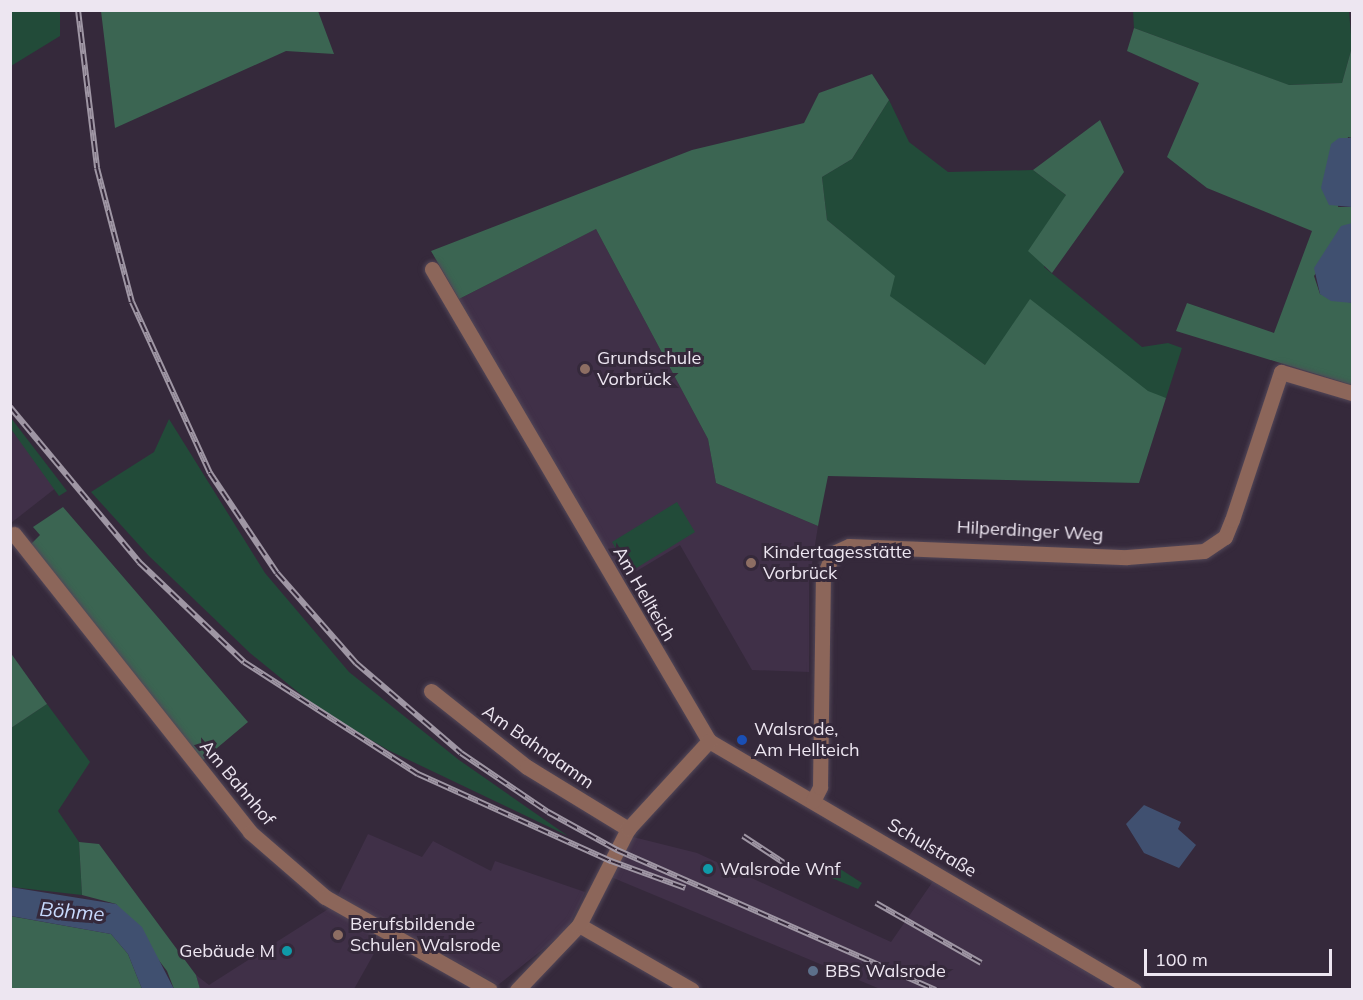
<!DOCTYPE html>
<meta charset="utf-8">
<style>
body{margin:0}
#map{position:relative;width:1363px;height:1000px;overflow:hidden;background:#35293b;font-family:Mulish,sans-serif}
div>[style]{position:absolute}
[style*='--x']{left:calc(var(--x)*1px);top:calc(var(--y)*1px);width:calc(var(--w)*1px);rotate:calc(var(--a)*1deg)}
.built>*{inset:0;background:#403048}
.green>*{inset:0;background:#224b39}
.forest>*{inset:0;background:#3b6552}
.water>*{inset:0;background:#405070}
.roads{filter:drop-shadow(0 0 2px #524758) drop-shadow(0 0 2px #524758)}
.minor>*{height:15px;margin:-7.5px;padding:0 7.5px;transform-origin:7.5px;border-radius:7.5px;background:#8c665a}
.rail>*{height:6px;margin-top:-3px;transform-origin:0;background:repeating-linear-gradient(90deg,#35293b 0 11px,#9f96a4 0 22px);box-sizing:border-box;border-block:2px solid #9f96a4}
.dots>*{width:16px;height:16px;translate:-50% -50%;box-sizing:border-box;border:3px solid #35293b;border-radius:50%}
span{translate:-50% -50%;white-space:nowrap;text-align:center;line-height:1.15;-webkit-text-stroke:6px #35293b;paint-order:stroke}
.poi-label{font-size:18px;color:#ede6f1}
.left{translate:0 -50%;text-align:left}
.right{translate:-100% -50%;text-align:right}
.street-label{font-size:18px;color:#ede6f1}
.water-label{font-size:20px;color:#c8dafd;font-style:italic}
.frame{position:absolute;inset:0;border:12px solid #ede6f1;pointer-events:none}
.scale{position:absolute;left:1144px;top:949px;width:188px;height:27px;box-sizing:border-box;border:3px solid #ede6f1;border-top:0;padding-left:8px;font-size:18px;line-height:21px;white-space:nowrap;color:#ede6f1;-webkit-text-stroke:4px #35293b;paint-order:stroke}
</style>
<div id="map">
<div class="built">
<div style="clip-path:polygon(596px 229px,708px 439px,716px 483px,818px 526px,809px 582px,809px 672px,752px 670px,680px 545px,620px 581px,459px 299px)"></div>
<div style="clip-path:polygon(11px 429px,57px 487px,11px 523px)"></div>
<div style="clip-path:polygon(368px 834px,422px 857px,433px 841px,491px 871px,495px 861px,585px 892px,567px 930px,498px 985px,390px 925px,354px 989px,200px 989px,196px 975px,209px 985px,344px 899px,338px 895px)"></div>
<div style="clip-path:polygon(629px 836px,697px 853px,891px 942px,936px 877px,1124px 989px,880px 989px,611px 877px)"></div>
</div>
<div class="green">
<div style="clip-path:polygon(11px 10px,60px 11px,60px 36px,11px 66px)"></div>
<div style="clip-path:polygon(1133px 11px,1349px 11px,1352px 47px,1342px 83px,1288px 85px,1134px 28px)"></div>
<div style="clip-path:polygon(889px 100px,909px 142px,948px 172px,1033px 170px,1066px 195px,1044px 267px,1142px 347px,1168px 343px,1182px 348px,1166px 398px,985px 365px,889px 296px,894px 276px,827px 220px,822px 177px,852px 159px)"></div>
<div style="clip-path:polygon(10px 418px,11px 418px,67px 491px,59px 496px,11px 429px)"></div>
<div style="clip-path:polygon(169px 419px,265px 573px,349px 672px,459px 760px,568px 836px,388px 750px,320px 710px,250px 653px,149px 556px,91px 492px,154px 452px)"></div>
<div style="clip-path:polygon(677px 502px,695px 532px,630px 572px,612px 542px)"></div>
<div style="clip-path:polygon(47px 704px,90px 762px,58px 811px,79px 842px,82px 895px,11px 887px,11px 728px)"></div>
<div style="clip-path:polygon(834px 865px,862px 883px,858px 889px,827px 876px)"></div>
</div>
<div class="forest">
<div style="clip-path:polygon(101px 11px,318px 11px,334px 54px,286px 51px,115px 128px)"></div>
<div style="clip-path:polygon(1134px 28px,1289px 85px,1342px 83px,1352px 47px,1352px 138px,1348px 137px,1338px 207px,1352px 207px,1352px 223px,1314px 276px,1320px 294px,1352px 303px,1352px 385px,1176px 331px,1187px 303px,1274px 333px,1312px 231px,1207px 188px,1167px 157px,1199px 83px,1127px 51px)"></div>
<div style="clip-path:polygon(872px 74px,889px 100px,852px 159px,822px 177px,827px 220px,895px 276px,890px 296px,985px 365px,1030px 299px,1148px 391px,1166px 398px,1139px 483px,828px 476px,818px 526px,716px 483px,708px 439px,596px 229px,459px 299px,431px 251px,692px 150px,804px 123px,819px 93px)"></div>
<div style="clip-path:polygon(1100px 120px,1124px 172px,1052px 273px,1028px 251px,1066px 195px,1033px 170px)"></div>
<div style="clip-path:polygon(63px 507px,248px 722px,198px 764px,31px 544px,40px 535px,33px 527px)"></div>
<div style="clip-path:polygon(10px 652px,47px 704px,11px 728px,10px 728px)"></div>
<div style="clip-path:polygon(79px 842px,99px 844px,196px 975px,200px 989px,174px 989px,167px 971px,116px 904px,82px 895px)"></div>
<div style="clip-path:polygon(10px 916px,111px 934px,128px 954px,142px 989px,11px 989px)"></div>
</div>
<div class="water">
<div style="clip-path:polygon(1339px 138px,1352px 138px,1352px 207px,1329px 205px,1321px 188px,1331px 144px)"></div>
<div style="clip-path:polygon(1352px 223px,1352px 303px,1331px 301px,1320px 294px,1314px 268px,1341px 226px)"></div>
<div style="clip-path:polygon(1144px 805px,1181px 822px,1178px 829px,1196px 845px,1179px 868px,1144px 853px,1126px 824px)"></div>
<div style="clip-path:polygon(10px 887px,116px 904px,142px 927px,174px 989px,142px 989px,128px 954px,111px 934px,11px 916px)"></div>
</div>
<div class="roads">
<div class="minor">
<div style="--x:432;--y:269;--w:547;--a:59.59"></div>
<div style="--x:709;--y:741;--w:493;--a:30.4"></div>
<div style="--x:14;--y:534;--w:380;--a:51.6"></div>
<div style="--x:250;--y:832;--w:99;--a:40.9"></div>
<div style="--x:325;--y:897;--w:189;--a:29.4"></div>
<div style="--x:431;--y:691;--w:122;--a:38.4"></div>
<div style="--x:527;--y:767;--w:119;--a:31.5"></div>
<div style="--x:813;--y:801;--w:16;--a:-63"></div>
<div style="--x:820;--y:787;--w:209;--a:-89.2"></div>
<div style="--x:823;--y:578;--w:27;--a:-68"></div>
<div style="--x:833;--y:553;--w:17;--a:-24"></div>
<div style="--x:849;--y:546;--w:278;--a:2.3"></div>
<div style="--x:1127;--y:557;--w:77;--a:-4.5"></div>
<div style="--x:1204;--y:551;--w:25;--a:-34"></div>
<div style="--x:1225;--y:537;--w:18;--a:-68"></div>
<div style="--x:1232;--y:520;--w:156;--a:-71.7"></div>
<div style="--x:1281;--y:372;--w:74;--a:16.5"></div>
<div style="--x:579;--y:925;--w:130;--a:29.9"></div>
<div style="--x:517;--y:990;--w:90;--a:-46.4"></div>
<div style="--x:579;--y:925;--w:108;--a:-63"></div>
<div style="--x:628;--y:829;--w:120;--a:-47.4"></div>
</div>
</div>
<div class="rail">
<div style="--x:78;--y:10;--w:159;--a:83.1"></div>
<div style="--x:97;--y:168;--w:138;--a:75.4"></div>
<div style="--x:132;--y:302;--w:188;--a:65.5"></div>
<div style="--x:210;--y:473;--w:120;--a:56.2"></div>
<div style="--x:277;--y:573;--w:120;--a:48.7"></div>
<div style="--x:356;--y:663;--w:138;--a:40.6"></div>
<div style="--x:461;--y:753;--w:105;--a:34.1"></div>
<div style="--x:548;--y:812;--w:79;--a:28.8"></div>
<div style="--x:617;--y:850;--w:348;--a:23.7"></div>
<div style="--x:10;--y:407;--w:202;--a:50.2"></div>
<div style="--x:139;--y:562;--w:145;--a:43.6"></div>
<div style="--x:244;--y:662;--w:207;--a:32.8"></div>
<div style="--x:418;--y:774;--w:212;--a:24.3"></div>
<div style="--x:611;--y:861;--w:79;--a:20"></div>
<div style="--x:743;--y:836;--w:66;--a:33.2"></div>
<div style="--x:876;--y:903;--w:121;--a:29.7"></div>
</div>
<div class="dots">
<div style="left:585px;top:369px;background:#8d6e63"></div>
<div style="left:751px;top:563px;background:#8d6e63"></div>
<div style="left:742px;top:740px;background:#1a4fb4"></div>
<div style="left:708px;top:869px;background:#0f9aa8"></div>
<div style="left:338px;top:935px;background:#8d6e63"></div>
<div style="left:287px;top:951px;background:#0f9aa8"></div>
<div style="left:813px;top:971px;background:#5c6f8a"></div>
</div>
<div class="poi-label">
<span class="left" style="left:597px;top:369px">Grundschule<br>Vorbrück</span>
<span class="left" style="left:763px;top:563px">Kindertagesstätte<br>Vorbrück</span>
<span class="left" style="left:754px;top:740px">Walsrode,<br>Am Hellteich</span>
<span class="left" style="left:720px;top:869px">Walsrode Wnf</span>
<span class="left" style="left:350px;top:935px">Berufsbildende<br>Schulen Walsrode</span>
<span class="right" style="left:275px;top:951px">Gebäude M</span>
<span class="left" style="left:825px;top:971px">BBS Walsrode</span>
</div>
<div class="street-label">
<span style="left:1030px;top:531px;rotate:3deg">Hilperdinger Weg</span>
<span style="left:644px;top:594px;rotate:60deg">Am Hellteich</span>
<span style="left:538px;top:747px;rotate:35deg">Am Bahndamm</span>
<span style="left:237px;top:783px;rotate:50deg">Am Bahnhof</span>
<span style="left:932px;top:848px;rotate:30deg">Schulstraße</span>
</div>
<div class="water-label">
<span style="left:72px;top:911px;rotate:5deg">Böhme</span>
</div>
<div class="frame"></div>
<div class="scale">100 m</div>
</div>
